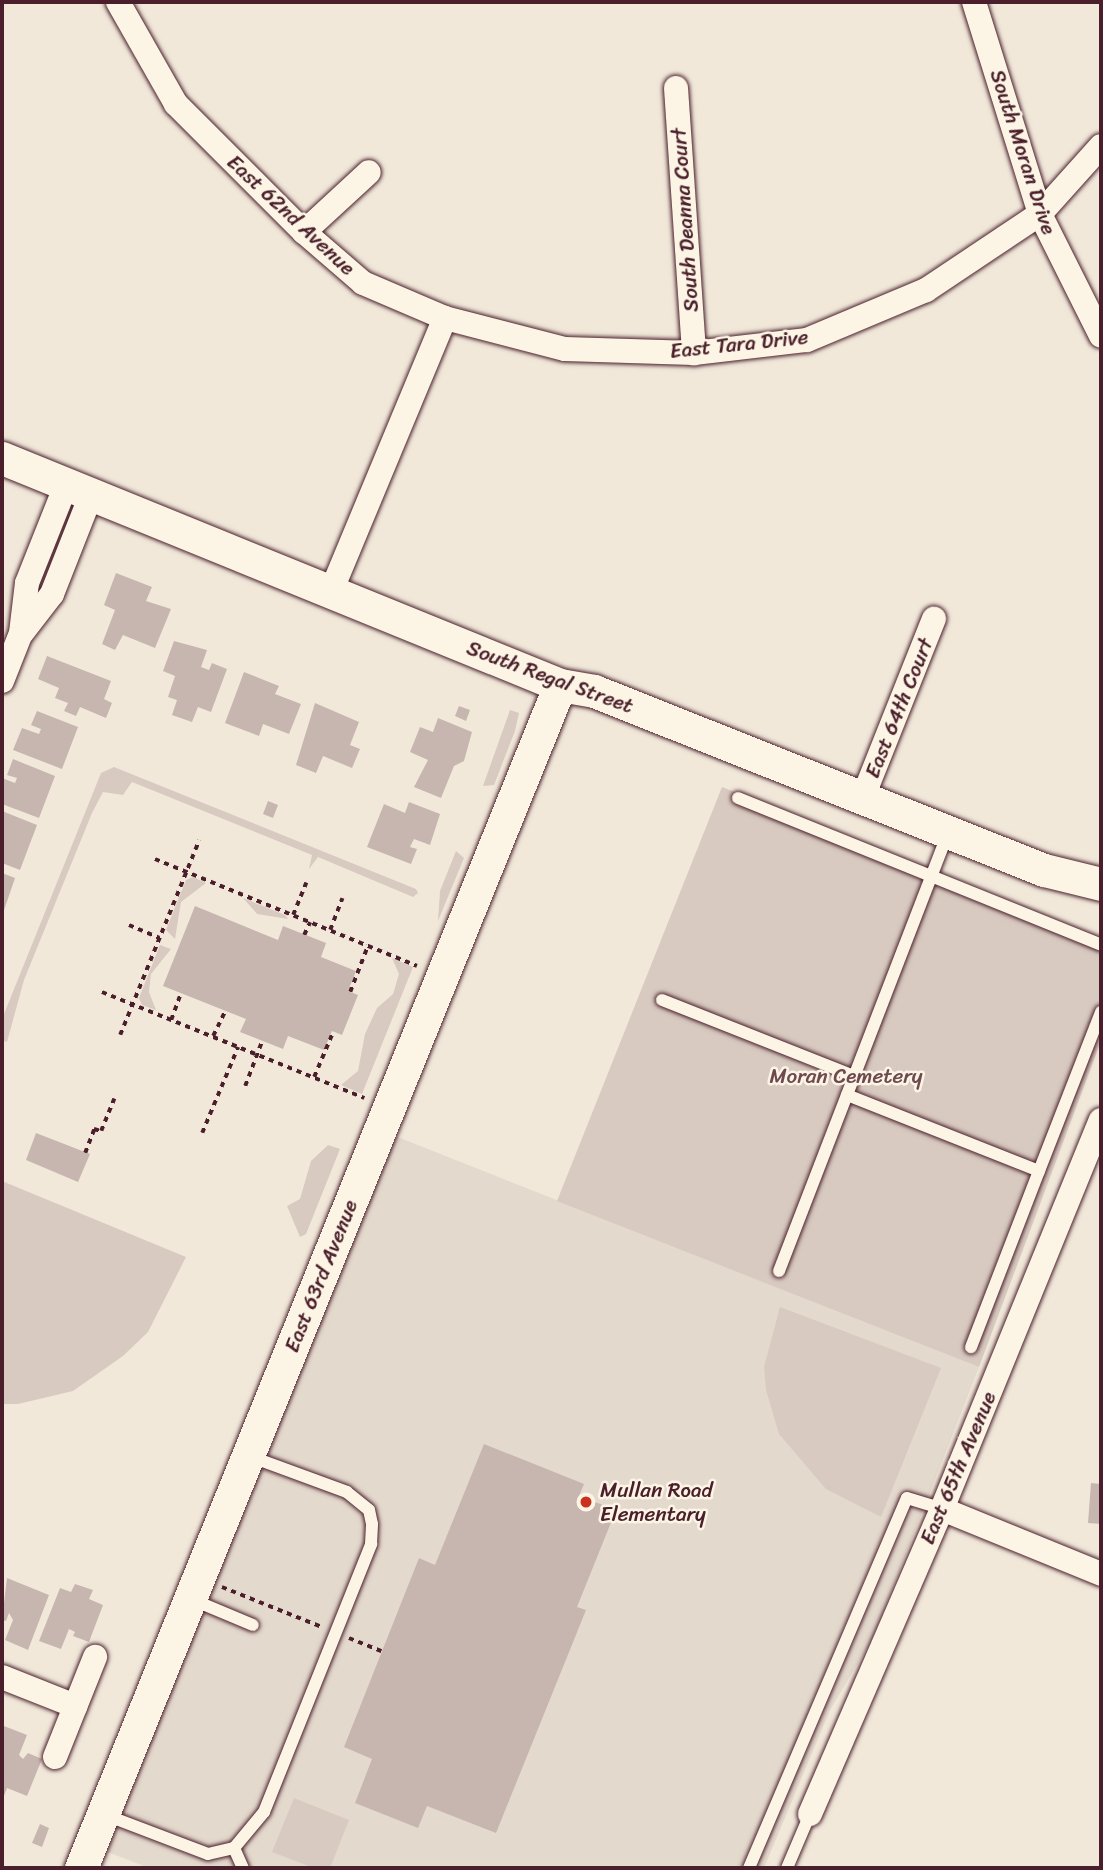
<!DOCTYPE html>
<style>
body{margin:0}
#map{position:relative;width:1103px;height:1870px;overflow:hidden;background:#f1e8da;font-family:Sriracha,sans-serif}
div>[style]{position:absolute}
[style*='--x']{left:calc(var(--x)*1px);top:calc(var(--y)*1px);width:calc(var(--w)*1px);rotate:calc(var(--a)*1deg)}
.built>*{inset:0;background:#e4d9cd}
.green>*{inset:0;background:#d8cac0}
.building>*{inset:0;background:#c7b6af}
.path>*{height:3.5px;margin-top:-1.75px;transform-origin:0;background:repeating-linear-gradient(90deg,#4a1f2b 0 5px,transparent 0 10px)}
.roads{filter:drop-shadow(0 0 2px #4a1f2b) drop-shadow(0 0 2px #4a1f2b)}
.lane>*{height:12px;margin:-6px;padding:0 6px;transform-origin:6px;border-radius:6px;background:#fcf5e5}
.street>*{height:24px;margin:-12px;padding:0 12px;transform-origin:12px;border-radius:12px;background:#fcf5e5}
.secondary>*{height:33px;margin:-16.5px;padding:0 16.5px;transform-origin:16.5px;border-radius:16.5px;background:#fcf5e5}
.dots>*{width:19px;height:19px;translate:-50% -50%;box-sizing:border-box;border:4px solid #fcf5e5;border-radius:50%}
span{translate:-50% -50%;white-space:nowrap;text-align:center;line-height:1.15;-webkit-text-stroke:5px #fcf5e5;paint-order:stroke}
.street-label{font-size:21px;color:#4a1f2b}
.park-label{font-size:21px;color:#6e4a50}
.poi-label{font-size:21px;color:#4a1f2b}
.left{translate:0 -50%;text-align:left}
.frame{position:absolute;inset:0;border:4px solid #4a1f2b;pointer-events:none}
</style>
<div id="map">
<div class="built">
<div style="clip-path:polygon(395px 1136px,979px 1367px,873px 1638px,830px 1710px,764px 1868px,149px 1868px,105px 1851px)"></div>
</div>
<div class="green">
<div style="clip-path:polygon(510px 710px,519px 713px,515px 731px,494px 785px,483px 786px)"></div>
<div style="clip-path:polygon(114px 767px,416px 889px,418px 893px,413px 897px,318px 857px,309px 869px,312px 855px,132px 782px,123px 795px,103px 792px,92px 813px,24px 980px,7px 1042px,2px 1040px,2px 1019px,101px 773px)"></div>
<div style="clip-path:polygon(722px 787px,1101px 938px,1101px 1041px,979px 1367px,557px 1201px)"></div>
<div style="clip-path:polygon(456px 851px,464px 858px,438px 921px,440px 891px)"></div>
<div style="clip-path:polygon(193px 877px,206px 883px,181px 902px,175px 939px,166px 930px,186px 880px)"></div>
<div style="clip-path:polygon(243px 898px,285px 915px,288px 919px,257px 914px)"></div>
<div style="clip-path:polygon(160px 945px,171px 949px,151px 974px,149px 992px,156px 1010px,142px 1005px,139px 998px)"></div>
<div style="clip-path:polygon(392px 958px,413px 967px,362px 1094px,341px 1085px,358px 1071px,365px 1034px,377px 1008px,393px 994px,399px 974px)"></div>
<div style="clip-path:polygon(328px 1145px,340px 1149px,306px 1234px,300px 1237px,287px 1206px,300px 1199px,311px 1161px)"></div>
<div style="clip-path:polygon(2px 1181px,186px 1257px,148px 1332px,123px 1356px,73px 1391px,18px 1404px,2px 1404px)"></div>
<div style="clip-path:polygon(780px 1307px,941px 1368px,881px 1517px,826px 1489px,779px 1434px,766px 1390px,764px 1367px)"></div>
<div style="clip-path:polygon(294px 1798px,349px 1820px,330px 1868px,314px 1868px,272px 1852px)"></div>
</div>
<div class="building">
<div style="clip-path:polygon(116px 573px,152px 587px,146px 601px,171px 609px,155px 648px,123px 635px,115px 650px,102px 644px,115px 610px,104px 605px)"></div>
<div style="clip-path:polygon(174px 641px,207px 650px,201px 667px,209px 670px,212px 663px,227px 669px,211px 712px,198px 707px,192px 722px,172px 715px,177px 700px,168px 697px,175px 676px,163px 671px)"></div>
<div style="clip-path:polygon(47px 656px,111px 681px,104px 699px,112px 703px,106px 718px,80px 707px,76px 716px,64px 711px,68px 703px,55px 698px,59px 688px,38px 679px)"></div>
<div style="clip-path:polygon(244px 672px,279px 686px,275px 694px,301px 704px,289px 734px,263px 724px,259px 736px,225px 723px)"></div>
<div style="clip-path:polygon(315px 703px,359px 722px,350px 745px,360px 749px,352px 768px,323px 756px,316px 773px,296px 765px)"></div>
<div style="clip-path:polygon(459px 706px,470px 710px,466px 721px,455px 716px)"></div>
<div style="clip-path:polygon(37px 711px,78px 727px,62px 769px,13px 750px,22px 728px,39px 734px,41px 729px,31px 725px)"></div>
<div style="clip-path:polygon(438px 718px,472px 732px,464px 761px,454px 766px,441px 798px,414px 787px,428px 760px,410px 752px,420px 727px,433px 732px)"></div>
<div style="clip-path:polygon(13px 759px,55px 776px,39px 818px,2px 804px,2px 778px,15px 783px,17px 778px,7px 775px)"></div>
<div style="clip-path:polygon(268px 801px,278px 805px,273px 818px,263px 814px)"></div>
<div style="clip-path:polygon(409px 802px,440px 814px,430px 845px,414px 839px,410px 847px,417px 849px,411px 864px,367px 847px,384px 804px,405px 813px)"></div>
<div style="clip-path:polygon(2px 811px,37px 825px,20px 870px,2px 863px)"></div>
<div style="clip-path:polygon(2px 873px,15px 878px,2px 916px)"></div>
<div style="clip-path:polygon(195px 906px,278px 940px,283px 926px,326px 943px,321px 957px,356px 971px,348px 991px,358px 995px,342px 1035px,332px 1031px,324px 1050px,288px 1036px,283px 1049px,240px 1032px,246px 1019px,163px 986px)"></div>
<div style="clip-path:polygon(36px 1133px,90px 1154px,78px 1182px,26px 1160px)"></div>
<div style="clip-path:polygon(484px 1444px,584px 1484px,579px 1496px,616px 1510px,577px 1607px,586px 1610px,496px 1833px,427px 1806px,418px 1828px,355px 1803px,372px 1759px,344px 1747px,419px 1558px,435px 1565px)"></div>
<div style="clip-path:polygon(1091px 1483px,1101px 1484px,1101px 1524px,1088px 1523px)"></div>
<div style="clip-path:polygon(7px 1578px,49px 1595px,28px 1650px,5px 1640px,13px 1620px,9px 1613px,6px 1621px,2px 1620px)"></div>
<div style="clip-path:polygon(75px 1584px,93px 1590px,89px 1599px,103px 1605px,89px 1642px,73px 1636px,75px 1632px,69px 1629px,61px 1649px,39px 1641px,60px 1588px,71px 1592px)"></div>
<div style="clip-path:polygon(4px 1726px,27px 1735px,19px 1755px,23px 1759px,28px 1753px,42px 1759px,27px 1796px,7px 1788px,2px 1801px)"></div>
<div style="clip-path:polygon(40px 1824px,49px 1828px,42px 1847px,32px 1843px)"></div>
</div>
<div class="path">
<div style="--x:155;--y:859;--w:283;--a:22.2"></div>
<div style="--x:293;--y:915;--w:35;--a:-68"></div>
<div style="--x:129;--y:925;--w:33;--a:23"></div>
<div style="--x:330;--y:930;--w:34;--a:-69"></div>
<div style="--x:304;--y:935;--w:14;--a:-65"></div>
<div style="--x:102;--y:992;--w:283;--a:22"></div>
<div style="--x:350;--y:992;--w:50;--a:-69"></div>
<div style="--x:171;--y:1020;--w:29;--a:-70"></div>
<div style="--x:120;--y:1035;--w:210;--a:-67.9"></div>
<div style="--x:213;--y:1036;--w:28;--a:-64"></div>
<div style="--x:314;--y:1077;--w:49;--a:-67.1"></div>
<div style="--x:245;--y:1086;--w:48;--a:-69.3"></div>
<div style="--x:202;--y:1133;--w:93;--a:-67.3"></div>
<div style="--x:85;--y:1153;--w:26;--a:-69"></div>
<div style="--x:94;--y:1129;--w:7;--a:16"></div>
<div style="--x:101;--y:1131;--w:35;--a:-68"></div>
<div style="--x:222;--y:1587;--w:108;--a:21.8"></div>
<div style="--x:349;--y:1638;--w:35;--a:22"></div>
</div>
<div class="roads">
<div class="lane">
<div style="--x:738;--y:798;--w:392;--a:22"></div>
<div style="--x:662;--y:1000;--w:206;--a:21.6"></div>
<div style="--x:847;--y:1095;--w:206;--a:21.6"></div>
<div style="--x:1039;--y:1171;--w:189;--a:111.1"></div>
<div style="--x:1039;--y:1171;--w:171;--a:-68.7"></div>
<div style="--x:779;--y:1271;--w:470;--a:-68.9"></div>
<div style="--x:191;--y:1599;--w:67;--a:22.8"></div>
<div style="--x:103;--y:1814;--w:112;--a:20.9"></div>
<div style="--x:208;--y:1854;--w:27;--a:-13"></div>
<div style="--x:234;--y:1848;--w:47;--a:-50.2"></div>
<div style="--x:264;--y:1812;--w:289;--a:-68.2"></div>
<div style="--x:371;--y:1544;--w:20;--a:-87"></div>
<div style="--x:372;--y:1524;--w:14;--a:-102"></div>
<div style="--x:369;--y:1510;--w:28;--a:-141"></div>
<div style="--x:347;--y:1492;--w:104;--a:-159.8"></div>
<div style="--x:234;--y:1848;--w:22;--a:66"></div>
<div style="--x:749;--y:1868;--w:402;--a:-66.9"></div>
<div style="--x:907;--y:1498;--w:37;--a:17"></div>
<div style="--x:787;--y:1868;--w:59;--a:-66.9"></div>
</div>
<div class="street">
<div style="--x:118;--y:2;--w:117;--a:60.4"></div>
<div style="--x:176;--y:104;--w:181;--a:45"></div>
<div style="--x:304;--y:232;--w:78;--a:40.8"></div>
<div style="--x:363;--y:283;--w:89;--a:23.1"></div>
<div style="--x:445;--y:318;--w:124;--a:14.5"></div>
<div style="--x:565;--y:349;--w:129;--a:1.8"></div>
<div style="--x:694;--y:353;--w:114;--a:-6.6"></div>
<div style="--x:807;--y:340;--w:129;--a:-22.8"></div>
<div style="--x:926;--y:290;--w:137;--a:-33.7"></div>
<div style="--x:1040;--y:214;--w:91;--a:-48.1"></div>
<div style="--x:974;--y:2;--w:222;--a:72.7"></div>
<div style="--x:1040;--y:214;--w:136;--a:63.4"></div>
<div style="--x:676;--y:88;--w:266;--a:86.1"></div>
<div style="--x:304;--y:232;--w:88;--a:-42.7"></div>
<div style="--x:330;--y:594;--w:299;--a:-67.4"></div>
<div style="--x:22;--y:633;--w:49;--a:-52.4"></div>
<div style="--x:52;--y:594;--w:106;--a:-68.5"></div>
<div style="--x:2;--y:681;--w:52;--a:-68.4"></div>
<div style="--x:21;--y:633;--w:50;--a:-83.2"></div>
<div style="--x:27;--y:583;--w:105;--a:-68.3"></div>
<div style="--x:863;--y:797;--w:192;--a:-68.3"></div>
<div style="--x:942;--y:1509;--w:172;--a:22.2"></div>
<div style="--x:2;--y:1677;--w:79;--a:21.7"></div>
<div style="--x:55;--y:1757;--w:108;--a:-68.2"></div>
<div style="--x:810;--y:1814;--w:332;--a:-66.6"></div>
<div style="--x:942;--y:1509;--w:420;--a:-67.8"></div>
</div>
<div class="secondary">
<div style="--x:2;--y:458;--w:602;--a:22.14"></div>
<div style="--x:560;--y:685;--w:35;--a:10"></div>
<div style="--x:594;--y:691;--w:484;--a:21.7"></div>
<div style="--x:1044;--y:870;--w:59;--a:13.8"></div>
<div style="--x:81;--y:1868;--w:1276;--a:-67.96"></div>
</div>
</div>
<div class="dots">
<div style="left:586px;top:1502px;background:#c8321e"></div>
</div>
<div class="street-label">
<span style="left:1023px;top:152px;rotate:72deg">South Moran Drive</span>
<span style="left:291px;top:215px;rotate:43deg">East 62nd Avenue</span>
<span style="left:685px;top:220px;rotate:-94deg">South Deanna Court</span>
<span style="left:739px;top:344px;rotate:-6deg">East Tara Drive</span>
<span style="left:550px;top:677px;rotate:20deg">South Regal Street</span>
<span style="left:899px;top:708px;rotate:-68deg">East 64th Court</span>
<span style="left:321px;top:1276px;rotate:-68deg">East 63rd Avenue</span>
<span style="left:958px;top:1468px;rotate:-67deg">East 65th Avenue</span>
</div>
<div class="park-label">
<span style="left:846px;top:1076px">Moran Cemetery</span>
</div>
<div class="poi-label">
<span class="left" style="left:600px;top:1502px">Mullan Road<br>Elementary</span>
</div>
<div class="frame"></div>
</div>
